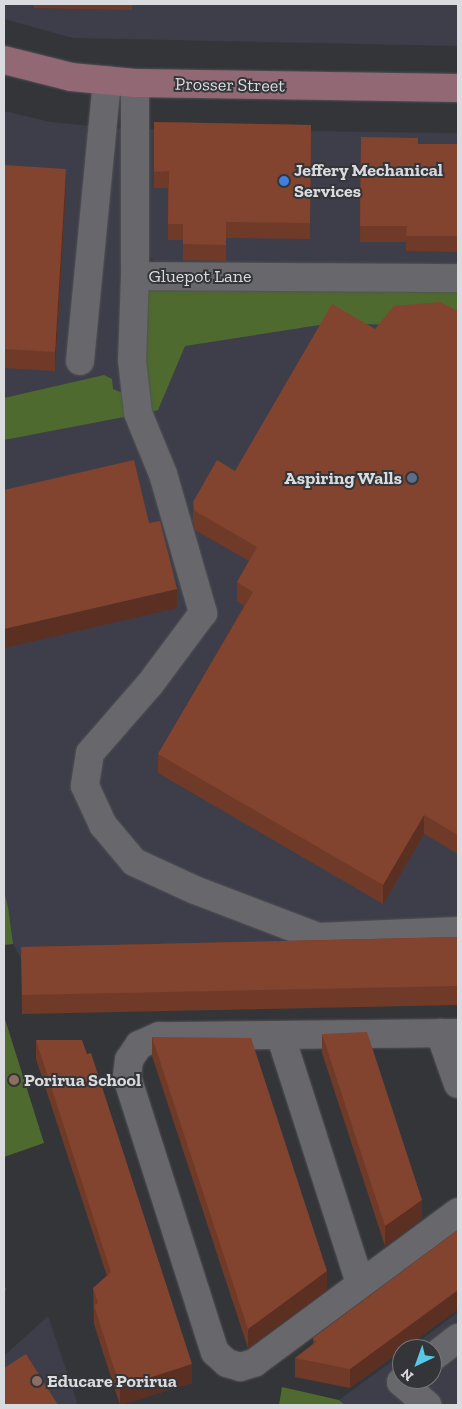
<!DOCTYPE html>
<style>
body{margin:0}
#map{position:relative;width:462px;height:1409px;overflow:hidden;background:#343539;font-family:"Zilla Slab",serif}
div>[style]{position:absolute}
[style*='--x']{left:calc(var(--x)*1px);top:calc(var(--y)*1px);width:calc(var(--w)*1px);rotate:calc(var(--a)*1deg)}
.built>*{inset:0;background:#3d3e49}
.green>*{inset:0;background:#4e6a2f}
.roads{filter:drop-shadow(0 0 1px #515155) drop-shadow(0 0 1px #515155)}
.minor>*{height:28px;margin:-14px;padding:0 14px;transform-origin:14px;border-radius:14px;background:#67676c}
.major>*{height:28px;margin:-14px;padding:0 14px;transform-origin:14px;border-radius:14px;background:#926874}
.wall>*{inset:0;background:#703a28}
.shaded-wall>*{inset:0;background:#5b2f21}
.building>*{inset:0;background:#82432f}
.dots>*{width:14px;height:14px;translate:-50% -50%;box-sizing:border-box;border:2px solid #343539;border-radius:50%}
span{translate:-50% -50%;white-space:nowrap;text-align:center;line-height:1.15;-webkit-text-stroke:4px #343539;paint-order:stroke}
.street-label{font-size:18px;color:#dadbde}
.poi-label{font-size:18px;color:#dadbde;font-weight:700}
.left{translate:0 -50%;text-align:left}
.right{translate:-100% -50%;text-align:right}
.frame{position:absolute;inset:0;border:5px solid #dadbde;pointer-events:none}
.north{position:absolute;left:392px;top:1339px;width:50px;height:50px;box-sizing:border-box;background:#343539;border:1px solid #76777b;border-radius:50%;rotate:222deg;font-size:14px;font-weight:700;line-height:20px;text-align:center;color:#dadbde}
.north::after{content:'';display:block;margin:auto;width:18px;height:22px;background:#5ac8e5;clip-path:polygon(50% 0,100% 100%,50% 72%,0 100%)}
</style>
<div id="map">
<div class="built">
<div style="clip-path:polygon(4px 4px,458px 4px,458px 46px,73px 38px,4px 19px)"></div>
<div style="clip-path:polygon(4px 111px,51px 122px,122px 129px,123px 288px,458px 290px,458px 954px,23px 962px,13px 944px,4px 945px)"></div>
<div style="clip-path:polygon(146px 129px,458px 133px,458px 266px,154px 261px,147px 254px)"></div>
<div style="clip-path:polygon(458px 1312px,458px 1405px,345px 1405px,339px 1400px,402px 1354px,402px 1379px,432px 1379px,432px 1349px,409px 1349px)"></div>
<div style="clip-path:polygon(48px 1316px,78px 1405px,4px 1405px,4px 1356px)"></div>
</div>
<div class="green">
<div style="clip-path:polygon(145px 288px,458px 290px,458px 321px,394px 325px,332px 323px,185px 346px,158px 410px,151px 412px,142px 393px)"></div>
<div style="clip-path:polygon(104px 375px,112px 379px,113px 389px,125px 394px,124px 417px,4px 440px,4px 398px)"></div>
<div style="clip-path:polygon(4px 891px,8px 907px,13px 944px,4px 945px)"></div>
<div style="clip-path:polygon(4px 1016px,44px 1143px,4px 1157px)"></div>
<div style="clip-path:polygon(282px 1387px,339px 1400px,345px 1405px,279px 1405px)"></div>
</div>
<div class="roads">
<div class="minor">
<div style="--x:135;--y:83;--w:193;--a:90"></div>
<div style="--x:135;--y:276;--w:323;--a:0.4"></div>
<div style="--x:135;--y:276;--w:84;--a:92"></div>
<div style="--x:132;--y:360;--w:53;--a:83.5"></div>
<div style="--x:138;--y:413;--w:66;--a:67.7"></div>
<div style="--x:163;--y:474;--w:145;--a:73.9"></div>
<div style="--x:203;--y:613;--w:89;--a:126.7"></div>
<div style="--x:150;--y:684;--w:91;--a:131"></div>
<div style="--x:90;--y:753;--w:33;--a:99"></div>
<div style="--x:85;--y:786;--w:43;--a:65.2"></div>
<div style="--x:103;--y:825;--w:48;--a:50"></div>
<div style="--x:134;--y:862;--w:67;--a:24.7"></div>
<div style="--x:195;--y:890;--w:132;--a:20.9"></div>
<div style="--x:318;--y:937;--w:140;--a:-2.5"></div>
<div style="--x:80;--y:361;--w:282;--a:-84.5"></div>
<div style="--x:440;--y:1033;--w:54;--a:70.6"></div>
<div style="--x:458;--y:1033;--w:299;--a:179.4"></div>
<div style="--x:159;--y:1036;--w:22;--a:156"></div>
<div style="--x:139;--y:1045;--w:18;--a:124"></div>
<div style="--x:129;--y:1060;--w:17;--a:97"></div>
<div style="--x:127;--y:1077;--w:289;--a:72.3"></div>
<div style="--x:215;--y:1352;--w:16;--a:43"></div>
<div style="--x:227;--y:1363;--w:14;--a:17"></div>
<div style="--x:240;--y:1367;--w:15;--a:-16"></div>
<div style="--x:254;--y:1363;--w:254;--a:-36.5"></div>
<div style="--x:281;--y:1037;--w:258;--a:72.2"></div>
<div style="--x:432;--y:1358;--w:33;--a:-38"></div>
<div style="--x:405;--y:1379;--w:5;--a:143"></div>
<div style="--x:401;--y:1382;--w:35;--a:41"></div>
</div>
<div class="major">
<div style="--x:4;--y:60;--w:69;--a:14.2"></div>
<div style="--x:71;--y:77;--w:64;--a:5.4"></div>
<div style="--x:135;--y:83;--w:323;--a:0.9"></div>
</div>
</div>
<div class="wall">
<div style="clip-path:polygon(34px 4px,132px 4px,132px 10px,34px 8px)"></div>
<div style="clip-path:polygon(154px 122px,311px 125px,310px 239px,226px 238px,226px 261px,183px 260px,183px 240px,168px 240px,168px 188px,154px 188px)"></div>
<div style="clip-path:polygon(361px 137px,418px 144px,458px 144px,458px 252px,406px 251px,406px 242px,360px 242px)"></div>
<div style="clip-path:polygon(4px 165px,66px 188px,55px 371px,4px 368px)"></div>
<div style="clip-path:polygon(458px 311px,458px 854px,424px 834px,383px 904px,158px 773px,158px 754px,244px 606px,237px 601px,237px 582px,249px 561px,195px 530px,193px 521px,193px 502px,235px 471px,375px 329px)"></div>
<div style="clip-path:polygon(458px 937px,458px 1005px,22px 1014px,21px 947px)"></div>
<div style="clip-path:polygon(322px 1034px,422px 1219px,385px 1246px,322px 1053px)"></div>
<div style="clip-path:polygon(152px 1037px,327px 1290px,248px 1348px,152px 1056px)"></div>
<div style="clip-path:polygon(36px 1040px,192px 1383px,120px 1405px,94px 1324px,93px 1288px,107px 1276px,36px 1059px)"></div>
<div style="clip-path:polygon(458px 1230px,458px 1309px,350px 1388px,295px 1377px,295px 1358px,313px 1344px,313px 1338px)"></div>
</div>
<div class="shaded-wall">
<div style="clip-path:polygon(66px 169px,66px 188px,55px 371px,55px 352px)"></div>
<div style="clip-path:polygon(177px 589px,177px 608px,4px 648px,4px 629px)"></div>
<div style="clip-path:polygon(424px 815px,424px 834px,383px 904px,383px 885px)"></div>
<div style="clip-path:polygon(422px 1200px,422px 1219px,385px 1246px,385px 1226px)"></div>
<div style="clip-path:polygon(327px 1271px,327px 1290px,248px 1348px,248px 1329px)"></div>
<div style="clip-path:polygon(6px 1288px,6px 1300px,4px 1309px,4px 1297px)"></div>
<div style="clip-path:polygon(458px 1290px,458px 1309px,403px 1349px,402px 1349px,402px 1350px,350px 1388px,350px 1369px)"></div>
<div style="clip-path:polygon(192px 1364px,192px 1383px,120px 1405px,120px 1387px)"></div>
</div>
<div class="building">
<div style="clip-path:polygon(154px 122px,311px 125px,310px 223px,226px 222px,226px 245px,183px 244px,183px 224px,168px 224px,169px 171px,154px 172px)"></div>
<div style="clip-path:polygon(361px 137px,418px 138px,418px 144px,458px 144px,458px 236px,406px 236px,407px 226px,360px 226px)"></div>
<div style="clip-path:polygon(4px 165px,66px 169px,55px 352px,4px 349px)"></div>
<div style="clip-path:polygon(440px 302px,458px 311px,458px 835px,424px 815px,383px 885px,158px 754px,253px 592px,237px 582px,257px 547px,195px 511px,193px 502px,217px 460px,235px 471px,332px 304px,375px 329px,394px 306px)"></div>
<div style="clip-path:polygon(134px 460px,149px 523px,160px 521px,177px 589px,4px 629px,4px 490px)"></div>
<div style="clip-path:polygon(458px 937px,458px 986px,22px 995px,21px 947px)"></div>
<div style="clip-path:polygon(367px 1032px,422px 1200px,385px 1226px,322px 1034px)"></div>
<div style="clip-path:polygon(152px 1037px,251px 1038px,327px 1271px,248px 1329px)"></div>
<div style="clip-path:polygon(36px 1040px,82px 1040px,87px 1054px,91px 1053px,192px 1364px,120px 1387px,94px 1305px,98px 1303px,93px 1288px,111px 1272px)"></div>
<div style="clip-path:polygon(458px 1230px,458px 1290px,350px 1369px,295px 1358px,316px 1342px,313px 1338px)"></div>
<div style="clip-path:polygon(4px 1287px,6px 1288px,4px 1297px)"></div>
<div style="clip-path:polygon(26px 1354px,58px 1405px,4px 1405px,4px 1368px)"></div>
</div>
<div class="dots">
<div style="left:284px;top:181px;background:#3f7fe0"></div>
<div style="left:412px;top:478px;background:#5c6f8a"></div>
<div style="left:14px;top:1080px;background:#8d6e63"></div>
<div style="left:37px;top:1381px;background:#8d6e63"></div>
</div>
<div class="street-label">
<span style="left:230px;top:85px;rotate:1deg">Prosser Street</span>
<span style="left:200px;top:276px">Gluepot Lane</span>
</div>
<div class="poi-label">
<span class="left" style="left:294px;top:181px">Jeffery Mechanical<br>Services</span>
<span class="right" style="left:402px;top:478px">Aspiring Walls</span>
<span class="left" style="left:24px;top:1080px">Porirua School</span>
<span class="left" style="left:47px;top:1381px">Educare Porirua</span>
</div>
<div class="frame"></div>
<div class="north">N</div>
</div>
